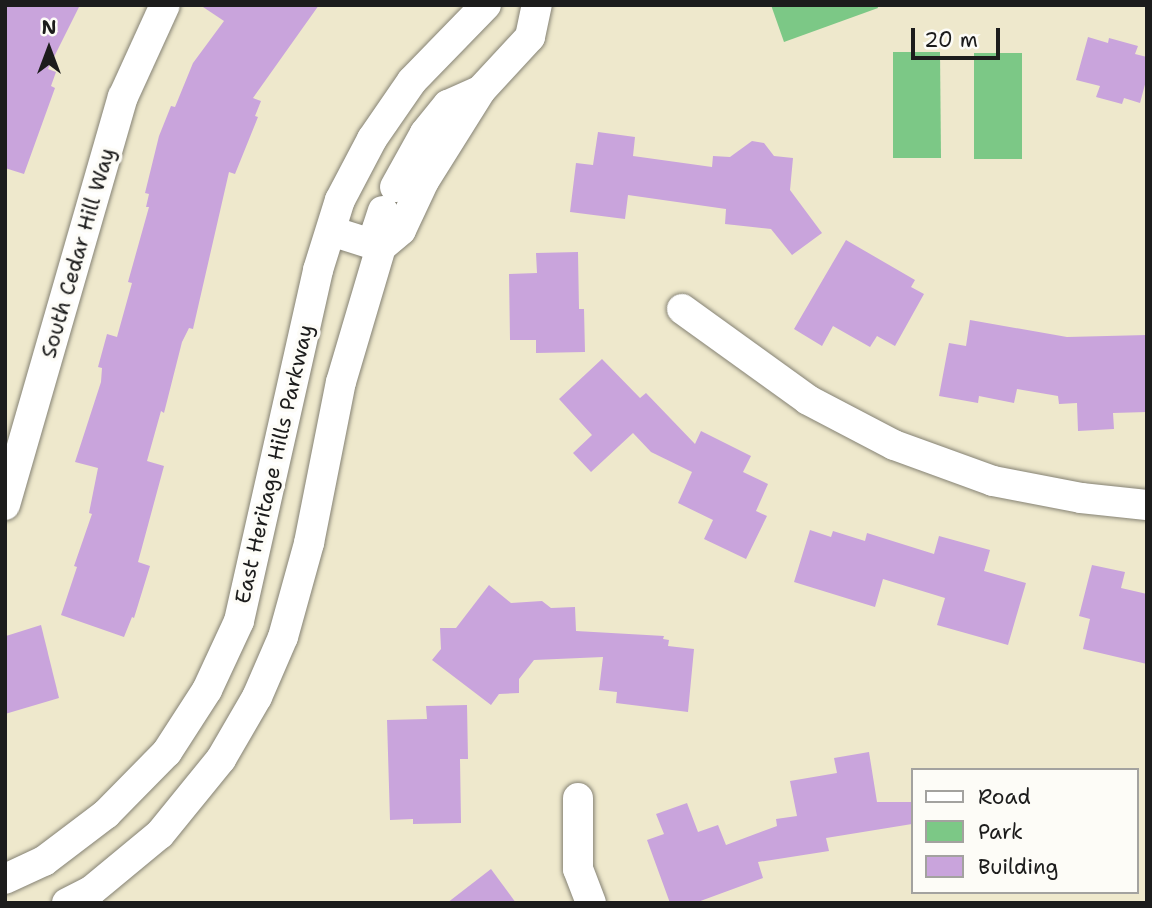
<!DOCTYPE html>
<style>
body{margin:0}
#map{position:relative;width:1152px;height:908px;overflow:hidden;background:#eee8cc;font-family:"Shantell Sans",sans-serif}
div>[style]{position:absolute}
[style*='--x']{left:calc(var(--x)*1px);top:calc(var(--y)*1px);width:calc(var(--w)*1px);rotate:calc(var(--a)*1deg)}
.green>*{inset:0;background:#7cc886}
.building>*{inset:0;background:#c9a4dc}
.roads{filter:drop-shadow(0 0 2px #858274) drop-shadow(0 0 2px #858274)}
.minor>*{height:30px;margin:-15px;padding:0 15px;transform-origin:15px;border-radius:15px;background:#fff}
span{translate:-50% -50%;white-space:nowrap;text-align:center;line-height:1.15;-webkit-text-stroke:7px #fdfcf7;paint-order:stroke}
.street-label{font-size:21px;color:#1c1c1c}
.frame{position:absolute;inset:0;border:7px solid #1c1c1c;pointer-events:none}
.legend{position:absolute;left:911px;top:768px;width:228px;height:126px;box-sizing:border-box;background:#fdfcf7;border:2px solid #a3a29f;margin:0;padding:9px 12px;list-style:none;font-size:21px;color:#1c1c1c}
.legend li{display:flex;align-items:center;gap:14px;height:35px}
.legend b{width:35px;border:2px solid #a3a29f}
.north{position:absolute;left:14px;top:14px;width:70px;height:70px;-webkit-text-stroke:5px #fdfcf7;paint-order:stroke;rotate:0deg;font-size:19px;font-weight:700;line-height:28px;text-align:center;color:#1c1c1c}
.north::after{content:'';display:block;margin:auto;width:24px;height:32px;background:#1c1c1c;clip-path:polygon(50% 0,100% 100%,50% 72%,0 100%)}
.scale{position:absolute;left:911px;top:28px;width:89px;height:32px;box-sizing:border-box;border:4px solid #1c1c1c;border-top:0;padding-left:9px;font-size:21px;line-height:24px;white-space:nowrap;color:#1c1c1c;-webkit-text-stroke:5px #fdfcf7;paint-order:stroke}
</style>
<div id="map">
<div class="green">
<div style="clip-path:polygon(771px 5px,877px 5px,878px 8px,784px 42px)"></div>
<div style="clip-path:polygon(893px 52px,940px 52px,941px 158px,893px 158px)"></div>
<div style="clip-path:polygon(974px 53px,1022px 53px,1022px 159px,974px 159px)"></div>
</div>
<div class="building">
<div style="clip-path:polygon(5px 5px,80px 5px,48px 69px,56px 72px,51px 86px,55px 88px,24px 174px,5px 168px)"></div>
<div style="clip-path:polygon(200px 5px,319px 5px,253px 98px,261px 101px,255px 116px,258px 117px,235px 174px,229px 172px,193px 329px,189px 328px,182px 342px,164px 413px,161px 411px,147px 461px,164px 466px,138px 562px,150px 566px,134px 618px,132px 617px,124px 637px,61px 615px,77px 567px,74px 566px,92px 514px,89px 513px,98px 468px,75px 462px,101px 382px,102px 368px,98px 367px,107px 334px,117px 337px,132px 283px,128px 282px,149px 207px,146px 207px,149px 194px,145px 193px,159px 136px,171px 106px,175px 107px,193px 63px,224px 21px)"></div>
<div style="clip-path:polygon(1088px 37px,1108px 43px,1109px 38px,1138px 46px,1135px 54px,1147px 57px,1147px 77px,1140px 103px,1124px 98px,1122px 104px,1096px 97px,1100px 86px,1076px 80px)"></div>
<div style="clip-path:polygon(598px 132px,635px 137px,633px 156px,712px 167px,713px 156px,730px 157px,752px 141px,764px 143px,774px 156px,793px 158px,790px 190px,822px 233px,792px 255px,771px 229px,725px 224px,726px 209px,628px 195px,625px 219px,570px 212px,576px 163px,593px 165px)"></div>
<div style="clip-path:polygon(846px 240px,915px 280px,911px 287px,924px 294px,895px 346px,877px 336px,870px 347px,833px 326px,822px 346px,794px 329px)"></div>
<div style="clip-path:polygon(578px 252px,579px 309px,584px 309px,585px 352px,536px 353px,536px 340px,510px 340px,509px 274px,537px 273px,536px 253px)"></div>
<div style="clip-path:polygon(970px 320px,1067px 337px,1147px 335px,1147px 412px,1113px 413px,1114px 429px,1078px 431px,1077px 403px,1059px 404px,1058px 396px,1017px 389px,1014px 403px,979px 396px,978px 403px,939px 396px,949px 343px,966px 346px)"></div>
<div style="clip-path:polygon(602px 359px,640px 398px,646px 393px,695px 444px,701px 431px,751px 456px,743px 472px,768px 484px,756px 511px,767px 516px,746px 559px,704px 539px,713px 520px,678px 503px,692px 472px,651px 452px,633px 433px,591px 472px,573px 453px,592px 435px,559px 399px)"></div>
<div style="clip-path:polygon(810px 530px,831px 537px,833px 531px,865px 541px,867px 533px,934px 554px,939px 536px,990px 550px,984px 571px,1026px 583px,1008px 645px,937px 625px,945px 598px,883px 579px,875px 607px,794px 582px)"></div>
<div style="clip-path:polygon(1092px 565px,1125px 572px,1121px 588px,1147px 594px,1147px 664px,1083px 649px,1090px 619px,1079px 616px)"></div>
<div style="clip-path:polygon(489px 585px,511px 603px,542px 601px,551px 608px,575px 607px,576px 631px,664px 636px,663px 639px,669px 640px,668px 646px,694px 649px,688px 712px,616px 703px,617px 692px,599px 690px,603px 657px,534px 660px,519px 679px,519px 693px,499px 694px,491px 705px,432px 660px,441px 649px,440px 628px,456px 628px)"></div>
<div style="clip-path:polygon(41px 625px,59px 698px,5px 714px,6px 636px)"></div>
<div style="clip-path:polygon(467px 705px,468px 759px,460px 759px,461px 823px,413px 824px,413px 819px,390px 820px,387px 720px,427px 719px,426px 706px)"></div>
<div style="clip-path:polygon(869px 752px,877px 802px,912px 802px,912px 824px,826px 838px,829px 851px,758px 862px,763px 878px,695px 903px,670px 903px,647px 840px,664px 834px,656px 814px,687px 803px,698px 832px,718px 825px,726px 845px,777px 826px,776px 819px,797px 816px,790px 781px,837px 773px,834px 758px)"></div>
<div style="clip-path:polygon(491px 869px,516px 903px,447px 903px)"></div>
</div>
<div class="roads">
<div class="minor">
<div style="--x:395;--y:187;--w:62;--a:-60.9"></div>
<div style="--x:425;--y:133;--w:36;--a:-51"></div>
<div style="--x:448;--y:105;--w:35;--a:-24"></div>
<div style="--x:331;--y:231;--w:52;--a:17.7"></div>
<div style="--x:381;--y:247;--w:18;--a:-103"></div>
<div style="--x:377;--y:229;--w:19;--a:-72"></div>
<div style="--x:682;--y:309;--w:155;--a:35.8"></div>
<div style="--x:808;--y:400;--w:97;--a:27.6"></div>
<div style="--x:894;--y:445;--w:105;--a:20"></div>
<div style="--x:993;--y:481;--w:90;--a:10.9"></div>
<div style="--x:1081;--y:498;--w:66;--a:6.1"></div>
<div style="--x:5;--y:505;--w:425;--a:-73.9"></div>
<div style="--x:123;--y:97;--w:101;--a:-65.5"></div>
<div style="--x:578;--y:798;--w:71;--a:90"></div>
<div style="--x:578;--y:869;--w:36;--a:69"></div>
<div style="--x:5;--y:879;--w:43;--a:-24.8"></div>
<div style="--x:44;--y:861;--w:78;--a:-37.2"></div>
<div style="--x:106;--y:814;--w:87;--a:-45.5"></div>
<div style="--x:167;--y:752;--w:74;--a:-57.2"></div>
<div style="--x:207;--y:690;--w:76;--a:-65.1"></div>
<div style="--x:239;--y:621;--w:360;--a:-77.3"></div>
<div style="--x:318;--y:270;--w:73;--a:-72.6"></div>
<div style="--x:340;--y:200;--w:69;--a:-62.3"></div>
<div style="--x:372;--y:139;--w:70;--a:-55.4"></div>
<div style="--x:412;--y:81;--w:106;--a:-45.8"></div>
<div style="--x:67;--y:903;--w:27;--a:-27"></div>
<div style="--x:91;--y:891;--w:89;--a:-39.6"></div>
<div style="--x:160;--y:834;--w:97;--a:-50.9"></div>
<div style="--x:221;--y:759;--w:72;--a:-59.9"></div>
<div style="--x:257;--y:697;--w:65;--a:-66.6"></div>
<div style="--x:283;--y:637;--w:98;--a:-74.5"></div>
<div style="--x:309;--y:543;--w:164;--a:-78.8"></div>
<div style="--x:341;--y:382;--w:141;--a:-73.5"></div>
<div style="--x:381;--y:247;--w:26;--a:-40"></div>
<div style="--x:401;--y:230;--w:54;--a:-64.9"></div>
<div style="--x:424;--y:181;--w:107;--a:-57.9"></div>
<div style="--x:481;--y:90;--w:72;--a:-47.2"></div>
<div style="--x:530;--y:37;--w:33;--a:-78"></div>
</div>
</div>
<div class="street-label">
<span style="left:78px;top:253px;rotate:-74deg">South Cedar Hill Way</span>
<span style="left:274px;top:464px;rotate:-77deg">East Heritage Hills Parkway</span>
</div>
<div class="frame"></div>
<ul class="legend">
<li><b style="height:9px;background:#fff"></b>Road</li>
<li><b style="height:19px;background:#7cc886"></b>Park</li>
<li><b style="height:19px;background:#c9a4dc"></b>Building</li>
</ul>
<div class="north">N</div>
<div class="scale">20 m</div>
</div>
